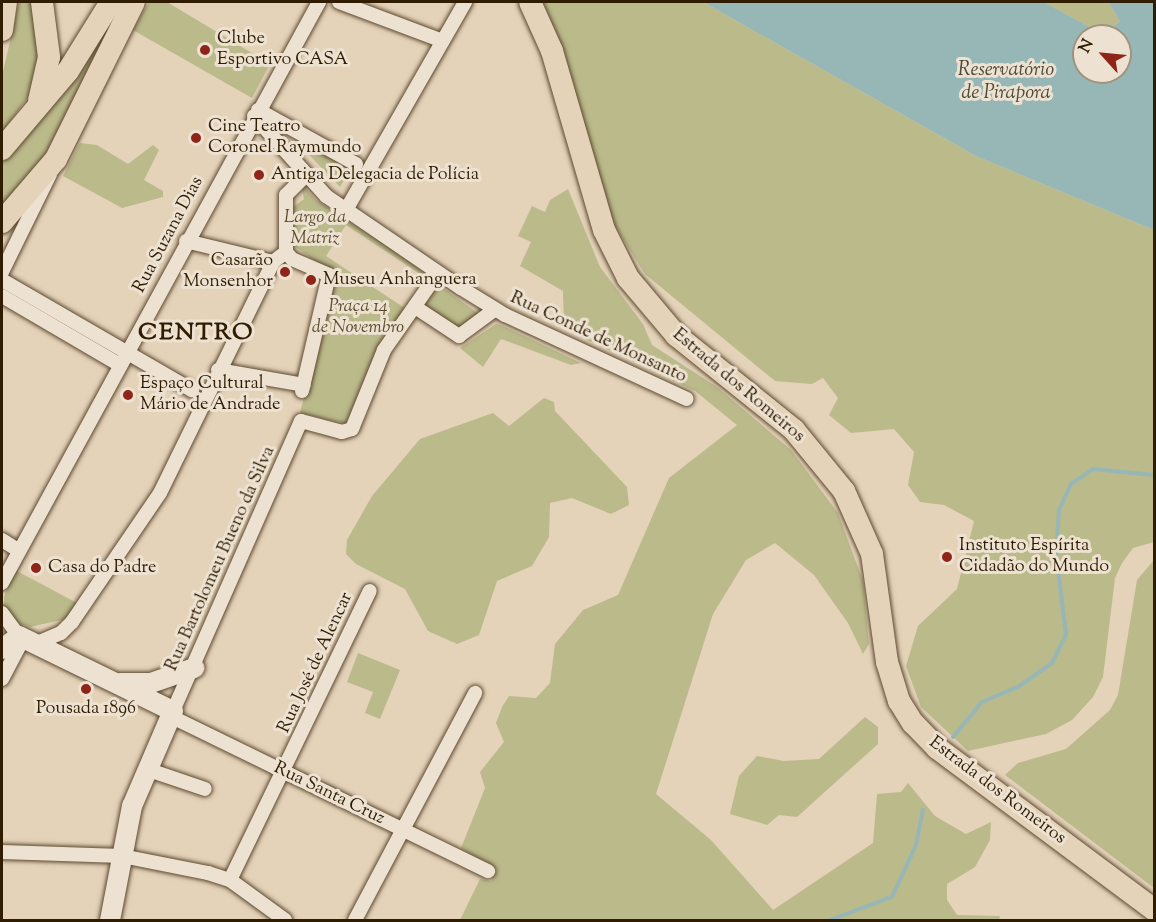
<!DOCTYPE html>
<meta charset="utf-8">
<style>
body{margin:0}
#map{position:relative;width:1156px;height:922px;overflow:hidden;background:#e4d2b9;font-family:"Sorts Mill Goudy",serif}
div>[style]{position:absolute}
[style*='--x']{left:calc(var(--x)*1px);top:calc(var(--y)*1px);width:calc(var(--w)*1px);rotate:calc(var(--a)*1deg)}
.green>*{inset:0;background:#bbba8b}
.water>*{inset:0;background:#97b6b6}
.stream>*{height:4px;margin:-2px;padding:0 2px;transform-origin:2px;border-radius:2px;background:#97b6b6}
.roads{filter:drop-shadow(0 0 2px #5c4a2f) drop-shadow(0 0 2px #5c4a2f)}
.street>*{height:14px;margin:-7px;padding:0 7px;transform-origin:7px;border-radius:7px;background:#ede2d2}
.secondary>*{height:20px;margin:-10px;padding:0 10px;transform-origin:10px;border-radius:10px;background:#ede2d2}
.primary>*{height:22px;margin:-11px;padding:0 11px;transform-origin:11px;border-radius:11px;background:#e4d2b9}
.dots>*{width:16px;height:16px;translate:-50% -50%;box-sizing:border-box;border:3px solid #ede2d2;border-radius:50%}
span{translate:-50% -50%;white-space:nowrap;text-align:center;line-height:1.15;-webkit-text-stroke:6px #ede2d2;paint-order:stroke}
.poi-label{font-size:18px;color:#2f1c01}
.left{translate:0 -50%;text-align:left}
.right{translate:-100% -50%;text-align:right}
.park-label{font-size:18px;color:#594b2a;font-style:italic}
.street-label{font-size:18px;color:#2f1c01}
.water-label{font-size:20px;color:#4e4a37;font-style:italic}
.district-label{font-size:24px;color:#2f1c01;font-weight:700;letter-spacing:1.5px}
.frame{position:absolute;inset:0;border:3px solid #2f1c01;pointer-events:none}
.north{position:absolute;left:1072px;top:24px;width:60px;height:60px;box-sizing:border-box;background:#ede2d2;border:2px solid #a1937e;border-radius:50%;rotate:297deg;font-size:16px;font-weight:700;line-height:24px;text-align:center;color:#2f1c01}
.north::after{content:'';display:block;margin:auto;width:21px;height:27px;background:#8f2418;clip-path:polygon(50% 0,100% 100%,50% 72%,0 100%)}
</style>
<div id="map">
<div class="green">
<div style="clip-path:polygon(19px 2px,31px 2px,43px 48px,33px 90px,2px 132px,2px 76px)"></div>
<div style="clip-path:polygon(125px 2px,55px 148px,10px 203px,2px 203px,2px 163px,39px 120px)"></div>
<div style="clip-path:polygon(149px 2px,167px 2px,270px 64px,252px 98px,133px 30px)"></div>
<div style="clip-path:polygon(543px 2px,703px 2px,976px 156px,1154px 230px,1154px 542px,1133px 548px,1122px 563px,1115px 578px,1103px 677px,1093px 697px,1072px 720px,1046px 734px,968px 751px,921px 707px,906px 666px,918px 626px,957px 589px,974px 521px,944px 505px,920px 502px,908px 485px,914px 452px,894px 429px,851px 433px,829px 415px,838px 398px,823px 378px,812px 384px,775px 381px,645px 274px,610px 218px)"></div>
<div style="clip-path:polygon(1044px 2px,1108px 2px,1120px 21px,1111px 29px,1095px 30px)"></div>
<div style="clip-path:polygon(296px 135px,352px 167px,340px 187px,293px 138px)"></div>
<div style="clip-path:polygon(80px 143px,97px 145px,128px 164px,153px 145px,159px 150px,144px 180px,163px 191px,163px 197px,122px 208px,63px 176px)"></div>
<div style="clip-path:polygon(evenodd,301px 183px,316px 200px,431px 275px,375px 353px,349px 422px,343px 423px,300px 413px,334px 274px,291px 244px,290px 209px,304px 199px,301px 183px,346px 225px,426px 278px,406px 309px,326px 256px,346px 225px)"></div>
<div style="clip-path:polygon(568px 189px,600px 267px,643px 324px,652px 345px,717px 387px,791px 450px,838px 513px,863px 581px,869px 644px,863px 654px,848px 623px,814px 575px,775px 543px,746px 560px,713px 614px,656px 794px,711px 840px,773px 910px,873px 843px,877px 794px,901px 792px,908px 783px,935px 816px,966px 834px,991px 822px,990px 840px,975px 867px,947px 884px,947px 900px,957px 915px,1000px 916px,999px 920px,460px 920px,480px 879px,491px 881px,497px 870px,461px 848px,485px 788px,480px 772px,504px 742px,496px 723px,502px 707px,509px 696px,536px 698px,550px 683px,555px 644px,583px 610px,618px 595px,669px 478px,737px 425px,695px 391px,564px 329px,563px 291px,520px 266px,531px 242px,518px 236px,532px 206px,545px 212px,550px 200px)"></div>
<div style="clip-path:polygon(436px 283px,479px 314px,458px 331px,420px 306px)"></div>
<div style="clip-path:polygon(496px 324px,501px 325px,581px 363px,571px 365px,501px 339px,483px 367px,460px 348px)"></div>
<div style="clip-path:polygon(544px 398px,554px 402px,555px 411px,627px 487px,629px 505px,611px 514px,572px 498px,550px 503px,549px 537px,532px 566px,497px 581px,479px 635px,457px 644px,428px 631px,405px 589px,356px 564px,346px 554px,347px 540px,372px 496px,420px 439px,493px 413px,509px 426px)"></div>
<div style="clip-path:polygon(1154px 560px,1154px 888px,1005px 775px,1018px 763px,1066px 749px,1110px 710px,1118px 695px,1137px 580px)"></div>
<div style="clip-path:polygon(15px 570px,77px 603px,66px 619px,30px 627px,15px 622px,4px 607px,4px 597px)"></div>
<div style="clip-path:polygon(358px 653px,400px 670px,380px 719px,365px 713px,373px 692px,347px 682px)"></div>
<div style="clip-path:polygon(865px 717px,878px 727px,878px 744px,797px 817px,779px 815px,767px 825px,730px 814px,739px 776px,757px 756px,784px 761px,819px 759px)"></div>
</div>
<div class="water">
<div style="clip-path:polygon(evenodd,703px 2px,1044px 2px,1095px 30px,1111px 29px,1120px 21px,1108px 2px,1154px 2px,1154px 230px,976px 156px,703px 2px,1084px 36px,1120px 36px,1120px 72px,1084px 72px,1084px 36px)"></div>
</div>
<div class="stream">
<div style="--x:953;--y:737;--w:45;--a:-50.4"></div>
<div style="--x:982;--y:702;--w:39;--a:-23"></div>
<div style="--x:1018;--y:687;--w:42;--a:-35.2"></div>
<div style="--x:1052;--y:663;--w:32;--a:-64"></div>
<div style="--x:1066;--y:634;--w:81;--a:-97.1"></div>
<div style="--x:1056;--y:554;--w:44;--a:-86.1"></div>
<div style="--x:1059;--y:510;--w:29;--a:-65"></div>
<div style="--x:1071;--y:484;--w:27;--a:-34"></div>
<div style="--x:1093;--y:469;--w:61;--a:5.6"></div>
<div style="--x:830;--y:920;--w:66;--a:-20.4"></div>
<div style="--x:892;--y:897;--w:57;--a:-65.2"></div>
<div style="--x:916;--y:845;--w:36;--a:-79"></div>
</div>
<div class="roads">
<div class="street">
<div style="--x:339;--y:2;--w:108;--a:20.6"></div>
<div style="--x:258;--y:110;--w:112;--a:28.9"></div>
<div style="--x:254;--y:116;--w:108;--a:48"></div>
<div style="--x:326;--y:196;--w:163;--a:34.3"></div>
<div style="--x:461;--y:288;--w:52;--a:31.5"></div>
<div style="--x:505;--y:315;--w:200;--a:24.8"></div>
<div style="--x:346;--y:210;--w:240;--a:-60.2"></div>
<div style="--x:186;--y:241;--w:89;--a:13.6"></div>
<div style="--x:2;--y:272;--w:109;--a:-63.9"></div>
<div style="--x:2;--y:280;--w:220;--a:30.1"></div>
<div style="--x:2;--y:296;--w:137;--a:30.3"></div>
<div style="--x:415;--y:307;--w:53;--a:33.4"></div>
<div style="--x:459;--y:336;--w:44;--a:-36.6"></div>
<div style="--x:218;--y:370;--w:87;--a:9.9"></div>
<div style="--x:302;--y:391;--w:119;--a:-76.9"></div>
<div style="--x:329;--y:275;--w:40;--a:-156.6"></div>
<div style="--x:292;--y:259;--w:9;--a:-131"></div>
<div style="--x:286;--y:252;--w:57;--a:-90"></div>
<div style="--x:286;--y:195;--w:28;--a:-45"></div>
<div style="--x:2;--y:540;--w:19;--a:32"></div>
<div style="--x:2;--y:583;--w:662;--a:-61.38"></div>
<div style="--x:2;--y:613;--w:29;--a:54"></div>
<div style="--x:35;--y:644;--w:28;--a:-23"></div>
<div style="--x:61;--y:633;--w:16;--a:-45"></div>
<div style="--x:72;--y:622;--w:156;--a:-55.7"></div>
<div style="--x:160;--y:493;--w:257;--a:-63.9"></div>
<div style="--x:273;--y:262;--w:16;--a:-38"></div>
<div style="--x:2;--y:679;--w:45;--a:-62.3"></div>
<div style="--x:173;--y:711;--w:317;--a:-66.2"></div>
<div style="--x:301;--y:421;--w:42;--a:15"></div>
<div style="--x:342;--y:432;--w:10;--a:-17"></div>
<div style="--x:352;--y:429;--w:85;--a:-67.9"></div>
<div style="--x:384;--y:350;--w:94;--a:-55"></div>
<div style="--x:170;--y:716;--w:354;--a:26"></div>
<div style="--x:146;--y:769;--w:62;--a:18.7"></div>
<div style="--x:2;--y:852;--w:120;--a:1.9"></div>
<div style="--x:122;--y:856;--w:88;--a:11.2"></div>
<div style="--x:208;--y:873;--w:23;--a:18"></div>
<div style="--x:230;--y:880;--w:68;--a:36"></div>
<div style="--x:230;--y:880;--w:321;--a:-64.2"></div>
<div style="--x:355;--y:920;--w:257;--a:-62.1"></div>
</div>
<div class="secondary">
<div style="--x:2;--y:649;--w:21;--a:-37"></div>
<div style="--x:19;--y:636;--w:171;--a:26"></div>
<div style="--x:173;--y:711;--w:103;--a:113.3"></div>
<div style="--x:132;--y:806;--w:116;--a:100.9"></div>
<div style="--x:120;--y:683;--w:31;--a:0"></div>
<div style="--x:151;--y:683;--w:46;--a:-19.2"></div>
</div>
<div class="primary">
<div style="--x:530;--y:2;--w:54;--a:65.8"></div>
<div style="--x:552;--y:51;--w:186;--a:73.8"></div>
<div style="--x:604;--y:230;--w:54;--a:63.4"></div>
<div style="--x:628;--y:278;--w:75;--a:49.9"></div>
<div style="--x:676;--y:335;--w:151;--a:38.8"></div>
<div style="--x:794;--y:430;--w:79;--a:50.7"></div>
<div style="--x:844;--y:491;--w:69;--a:66"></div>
<div style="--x:872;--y:554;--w:109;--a:82.1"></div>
<div style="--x:887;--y:662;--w:41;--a:72.9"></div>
<div style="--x:899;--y:701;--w:26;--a:58"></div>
<div style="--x:913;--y:723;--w:35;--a:46"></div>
<div style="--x:937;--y:748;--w:271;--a:36.7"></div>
<div style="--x:2;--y:30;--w:28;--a:-82"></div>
<div style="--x:39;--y:101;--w:45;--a:-77.2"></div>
<div style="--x:49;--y:57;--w:55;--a:-97.3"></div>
<div style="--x:2;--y:149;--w:102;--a:-49.8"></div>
<div style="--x:68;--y:71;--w:81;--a:-58.1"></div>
<div style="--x:2;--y:222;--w:83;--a:-49.4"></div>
<div style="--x:56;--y:159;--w:175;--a:-63.6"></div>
</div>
</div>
<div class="dots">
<div style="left:205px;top:50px;background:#8f2418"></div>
<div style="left:196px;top:138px;background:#8f2418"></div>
<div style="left:259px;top:175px;background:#8f2418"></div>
<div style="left:285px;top:272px;background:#8f2418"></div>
<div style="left:311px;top:280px;background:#8f2418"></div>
<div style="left:128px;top:395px;background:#8f2418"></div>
<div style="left:947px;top:557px;background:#8f2418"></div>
<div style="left:36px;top:568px;background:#8f2418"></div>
<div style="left:86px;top:689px;background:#8f2418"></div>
</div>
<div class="poi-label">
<span class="left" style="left:217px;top:50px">Clube<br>Esportivo CASA</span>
<span class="left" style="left:208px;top:138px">Cine Teatro<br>Coronel Raymundo</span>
<span class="left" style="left:271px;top:175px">Antiga Delegacia de Polícia</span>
<span class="right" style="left:273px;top:272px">Casarão<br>Monsenhor</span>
<span class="left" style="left:323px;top:280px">Museu Anhanguera</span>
<span class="left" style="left:140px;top:395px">Espaço Cultural<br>Mário de Andrade</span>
<span class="left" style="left:959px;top:557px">Instituto Espírita<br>Cidadão do Mundo</span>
<span class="left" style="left:48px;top:568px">Casa do Padre</span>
<span style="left:86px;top:709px">Pousada 1896</span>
</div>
<div class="park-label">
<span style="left:315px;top:229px">Largo da<br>Matriz</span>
<span style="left:358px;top:318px">Praça 14<br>de Novembro</span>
</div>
<div class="street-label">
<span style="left:169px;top:235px;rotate:-62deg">Rua Suzana Dias</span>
<span style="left:598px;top:338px;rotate:25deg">Rua Conde de Monsanto</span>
<span style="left:738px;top:386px;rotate:40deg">Estrada dos Romeiros</span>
<span style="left:221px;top:559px;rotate:-66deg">Rua Bartolomeu Bueno da Silva</span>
<span style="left:316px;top:663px;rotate:-65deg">Rua José de Alencar</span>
<span style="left:997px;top:791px;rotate:37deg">Estrada dos Romeiros</span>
<span style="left:329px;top:794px;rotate:26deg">Rua Santa Cruz</span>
</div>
<div class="water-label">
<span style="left:1006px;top:82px">Reservatório<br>de Pirapora</span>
</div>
<div class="district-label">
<span style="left:196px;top:334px">CENTRO</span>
</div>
<div class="frame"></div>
<div class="north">N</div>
</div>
